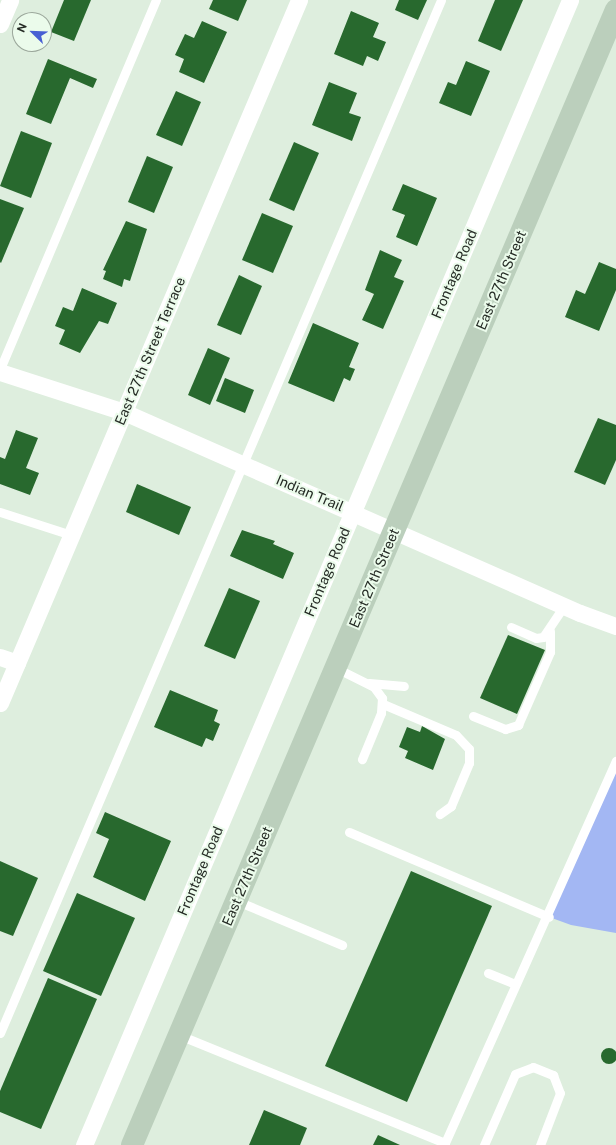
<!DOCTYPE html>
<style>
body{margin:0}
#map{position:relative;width:616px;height:1145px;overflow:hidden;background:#deeede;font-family:"Public Sans",sans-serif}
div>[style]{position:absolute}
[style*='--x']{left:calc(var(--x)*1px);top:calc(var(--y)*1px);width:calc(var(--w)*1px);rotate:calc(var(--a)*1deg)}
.green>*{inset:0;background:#a3b7f3}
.building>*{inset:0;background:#28692e}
.round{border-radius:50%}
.lane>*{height:9px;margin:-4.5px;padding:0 4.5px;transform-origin:4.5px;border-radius:4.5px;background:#fff}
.street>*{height:17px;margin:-8.5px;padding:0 8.5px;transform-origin:8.5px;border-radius:8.5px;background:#fff}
.secondary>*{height:22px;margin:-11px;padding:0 11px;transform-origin:11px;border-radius:11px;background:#bbcfbc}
span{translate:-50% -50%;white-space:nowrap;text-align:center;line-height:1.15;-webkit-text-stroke:4px #ebfbeb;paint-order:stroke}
.street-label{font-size:14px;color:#242a24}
.north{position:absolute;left:12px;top:12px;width:40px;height:40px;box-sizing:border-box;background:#ebfbeb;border:1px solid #9ba79b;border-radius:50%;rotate:293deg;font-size:11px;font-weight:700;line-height:16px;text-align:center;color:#242a24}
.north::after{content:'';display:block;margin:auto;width:14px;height:18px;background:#485fd3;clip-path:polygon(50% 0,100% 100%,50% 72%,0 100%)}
</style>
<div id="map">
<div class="green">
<div style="clip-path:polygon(616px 761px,616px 933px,571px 925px,549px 917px)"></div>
</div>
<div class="building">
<div style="clip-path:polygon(64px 0,91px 0,74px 41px,51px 32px)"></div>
<div style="clip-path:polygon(213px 0,247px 0,238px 21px,209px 9px)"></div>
<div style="clip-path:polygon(399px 0,427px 0,418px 20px,395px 10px)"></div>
<div style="clip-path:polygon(495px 0,523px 0,501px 51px,478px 41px)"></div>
<div style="clip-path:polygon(351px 11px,379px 23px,373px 37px,386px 42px,378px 61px,367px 56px,363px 66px,334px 54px)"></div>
<div style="clip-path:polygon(202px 21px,227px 32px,204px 83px,179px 72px,184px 59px,175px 55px,185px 34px,194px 38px)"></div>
<div style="clip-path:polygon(48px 59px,97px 79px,93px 88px,70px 78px,51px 124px,26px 114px)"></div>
<div style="clip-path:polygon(466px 61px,490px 71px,471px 116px,439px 103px,448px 82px,456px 85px)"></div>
<div style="clip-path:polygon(329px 82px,357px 93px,349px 113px,361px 117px,352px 141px,312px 125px)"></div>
<div style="clip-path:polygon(176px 91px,201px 102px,182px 146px,156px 135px)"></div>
<div style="clip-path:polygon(21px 131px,52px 143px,31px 198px,0 186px)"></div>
<div style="clip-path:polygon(294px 142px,319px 153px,294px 211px,269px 200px)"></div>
<div style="clip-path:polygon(147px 156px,173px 167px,154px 213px,128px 202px)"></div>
<div style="clip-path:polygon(403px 184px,437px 198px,417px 246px,396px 237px,405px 215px,392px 210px)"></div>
<div style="clip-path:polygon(0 199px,24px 208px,1px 263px,0 262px)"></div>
<div style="clip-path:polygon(262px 213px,293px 226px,273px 273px,242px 260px)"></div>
<div style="clip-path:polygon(126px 221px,147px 229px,130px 281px,124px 279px,122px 287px,103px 279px,106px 271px,103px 270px)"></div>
<div style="clip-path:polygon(380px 250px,402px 260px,394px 277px,404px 281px,383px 329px,362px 320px,374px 294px,365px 290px)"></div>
<div style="clip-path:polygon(599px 262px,616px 269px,616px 290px,599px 331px,565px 317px,576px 290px,585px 294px)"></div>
<div style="clip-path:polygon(239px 275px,262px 286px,241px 335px,217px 325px)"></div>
<div style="clip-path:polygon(82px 288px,117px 303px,108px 324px,99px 321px,80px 353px,59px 344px,65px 330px,55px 326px,63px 307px,73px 311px)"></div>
<div style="clip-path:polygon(313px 323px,359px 343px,349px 367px,355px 369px,350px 381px,344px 378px,334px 402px,288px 383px)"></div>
<div style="clip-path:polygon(208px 348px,230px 358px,210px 405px,188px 395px)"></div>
<div style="clip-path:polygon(225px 378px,254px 390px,245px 413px,216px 401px)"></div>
<div style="clip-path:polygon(598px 418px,616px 425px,616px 460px,605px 485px,574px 472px)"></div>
<div style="clip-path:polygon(16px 430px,38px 438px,26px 468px,39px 473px,30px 495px,0 484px,0 457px,5px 459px)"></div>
<div style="clip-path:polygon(137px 484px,191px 507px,179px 535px,126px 512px)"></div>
<div style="clip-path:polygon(242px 530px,275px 541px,273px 544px,294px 553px,283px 579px,230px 556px)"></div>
<div style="clip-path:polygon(229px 588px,260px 601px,235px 659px,204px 646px)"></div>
<div style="clip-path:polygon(508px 635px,545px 650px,517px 714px,480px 698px)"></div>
<div style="clip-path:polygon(170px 690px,218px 710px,214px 721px,220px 724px,213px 741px,206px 738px,202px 747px,154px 727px)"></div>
<div style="clip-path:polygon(422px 726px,445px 739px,433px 770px,405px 758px,408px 751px,399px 747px,407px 727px,420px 732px)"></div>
<div style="clip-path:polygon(105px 812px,171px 841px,145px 901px,93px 877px,109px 839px,96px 833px)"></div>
<div style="clip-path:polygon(0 861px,38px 878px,13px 936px,0 931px)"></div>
<div style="clip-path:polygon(411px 871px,492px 906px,407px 1102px,325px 1066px)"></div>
<div style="clip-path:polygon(77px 893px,135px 918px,101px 996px,43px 971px)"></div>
<div style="clip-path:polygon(48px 978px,97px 999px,41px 1129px,0 1112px,0 1091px)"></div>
<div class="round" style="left:601px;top:1048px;width:16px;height:16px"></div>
<div style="clip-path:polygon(264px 1110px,307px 1128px,300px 1145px,249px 1145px)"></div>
<div style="clip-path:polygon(378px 1135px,400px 1145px,373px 1145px)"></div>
</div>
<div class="lane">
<div style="--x:0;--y:369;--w:401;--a:-67.1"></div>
<div style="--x:0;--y:512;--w:75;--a:17.9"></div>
<div style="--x:511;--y:627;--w:27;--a:24"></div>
<div style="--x:536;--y:638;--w:7;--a:-8"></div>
<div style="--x:543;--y:637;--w:37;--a:-56"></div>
<div style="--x:336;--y:668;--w:42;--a:26.6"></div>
<div style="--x:374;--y:687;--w:14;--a:54"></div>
<div style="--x:382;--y:698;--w:15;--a:94"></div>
<div style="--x:381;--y:713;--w:50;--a:112.4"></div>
<div style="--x:369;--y:683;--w:35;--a:5"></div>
<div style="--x:383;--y:704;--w:79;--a:23"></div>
<div style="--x:456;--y:735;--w:19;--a:47"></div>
<div style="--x:469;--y:749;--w:14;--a:90"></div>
<div style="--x:469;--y:763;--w:47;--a:112.7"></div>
<div style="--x:451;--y:806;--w:14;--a:144"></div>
<div style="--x:473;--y:716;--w:35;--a:22"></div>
<div style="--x:505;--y:729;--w:14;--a:-17"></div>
<div style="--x:518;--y:725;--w:80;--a:-66.3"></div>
<div style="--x:550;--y:652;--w:21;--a:-90"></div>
<div style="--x:349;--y:832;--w:217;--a:23"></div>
<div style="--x:237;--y:901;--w:114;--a:22.7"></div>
<div style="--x:488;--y:973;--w:29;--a:22"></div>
<div style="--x:0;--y:1033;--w:1123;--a:-66.88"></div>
<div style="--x:179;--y:1035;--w:287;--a:22.1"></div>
<div style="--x:444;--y:1145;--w:421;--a:-65.9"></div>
<div style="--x:484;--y:1145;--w:77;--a:-66.4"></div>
<div style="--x:515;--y:1074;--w:19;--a:-21"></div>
<div style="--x:533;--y:1067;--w:22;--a:22"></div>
<div style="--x:553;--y:1075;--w:19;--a:69"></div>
<div style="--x:560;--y:1093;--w:56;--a:111"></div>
</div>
<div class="street">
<div style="--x:0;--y:24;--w:26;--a:-67"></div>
<div style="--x:0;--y:372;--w:130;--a:17.9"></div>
<div style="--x:124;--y:412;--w:498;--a:23.8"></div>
<div style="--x:580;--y:613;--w:38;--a:20"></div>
<div style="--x:0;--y:657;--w:18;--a:19"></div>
<div style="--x:0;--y:703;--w:764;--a:-66.96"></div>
<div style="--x:84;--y:1145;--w:1244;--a:-67"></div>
</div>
<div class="secondary">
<div style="--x:132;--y:1145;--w:1234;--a:-66.91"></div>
</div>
<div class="street-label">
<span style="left:454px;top:274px;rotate:-67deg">Frontage Road</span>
<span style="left:501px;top:280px;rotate:-67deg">East 27th Street</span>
<span style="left:150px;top:351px;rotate:-67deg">East 27th Street Terrace</span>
<span style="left:310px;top:493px;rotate:23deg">Indian Trail</span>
<span style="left:327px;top:572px;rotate:-67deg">Frontage Road</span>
<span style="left:374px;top:578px;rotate:-67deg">East 27th Street</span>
<span style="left:200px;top:871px;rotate:-67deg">Frontage Road</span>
<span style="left:247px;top:876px;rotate:-67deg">East 27th Street</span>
</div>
<div class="north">N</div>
</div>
